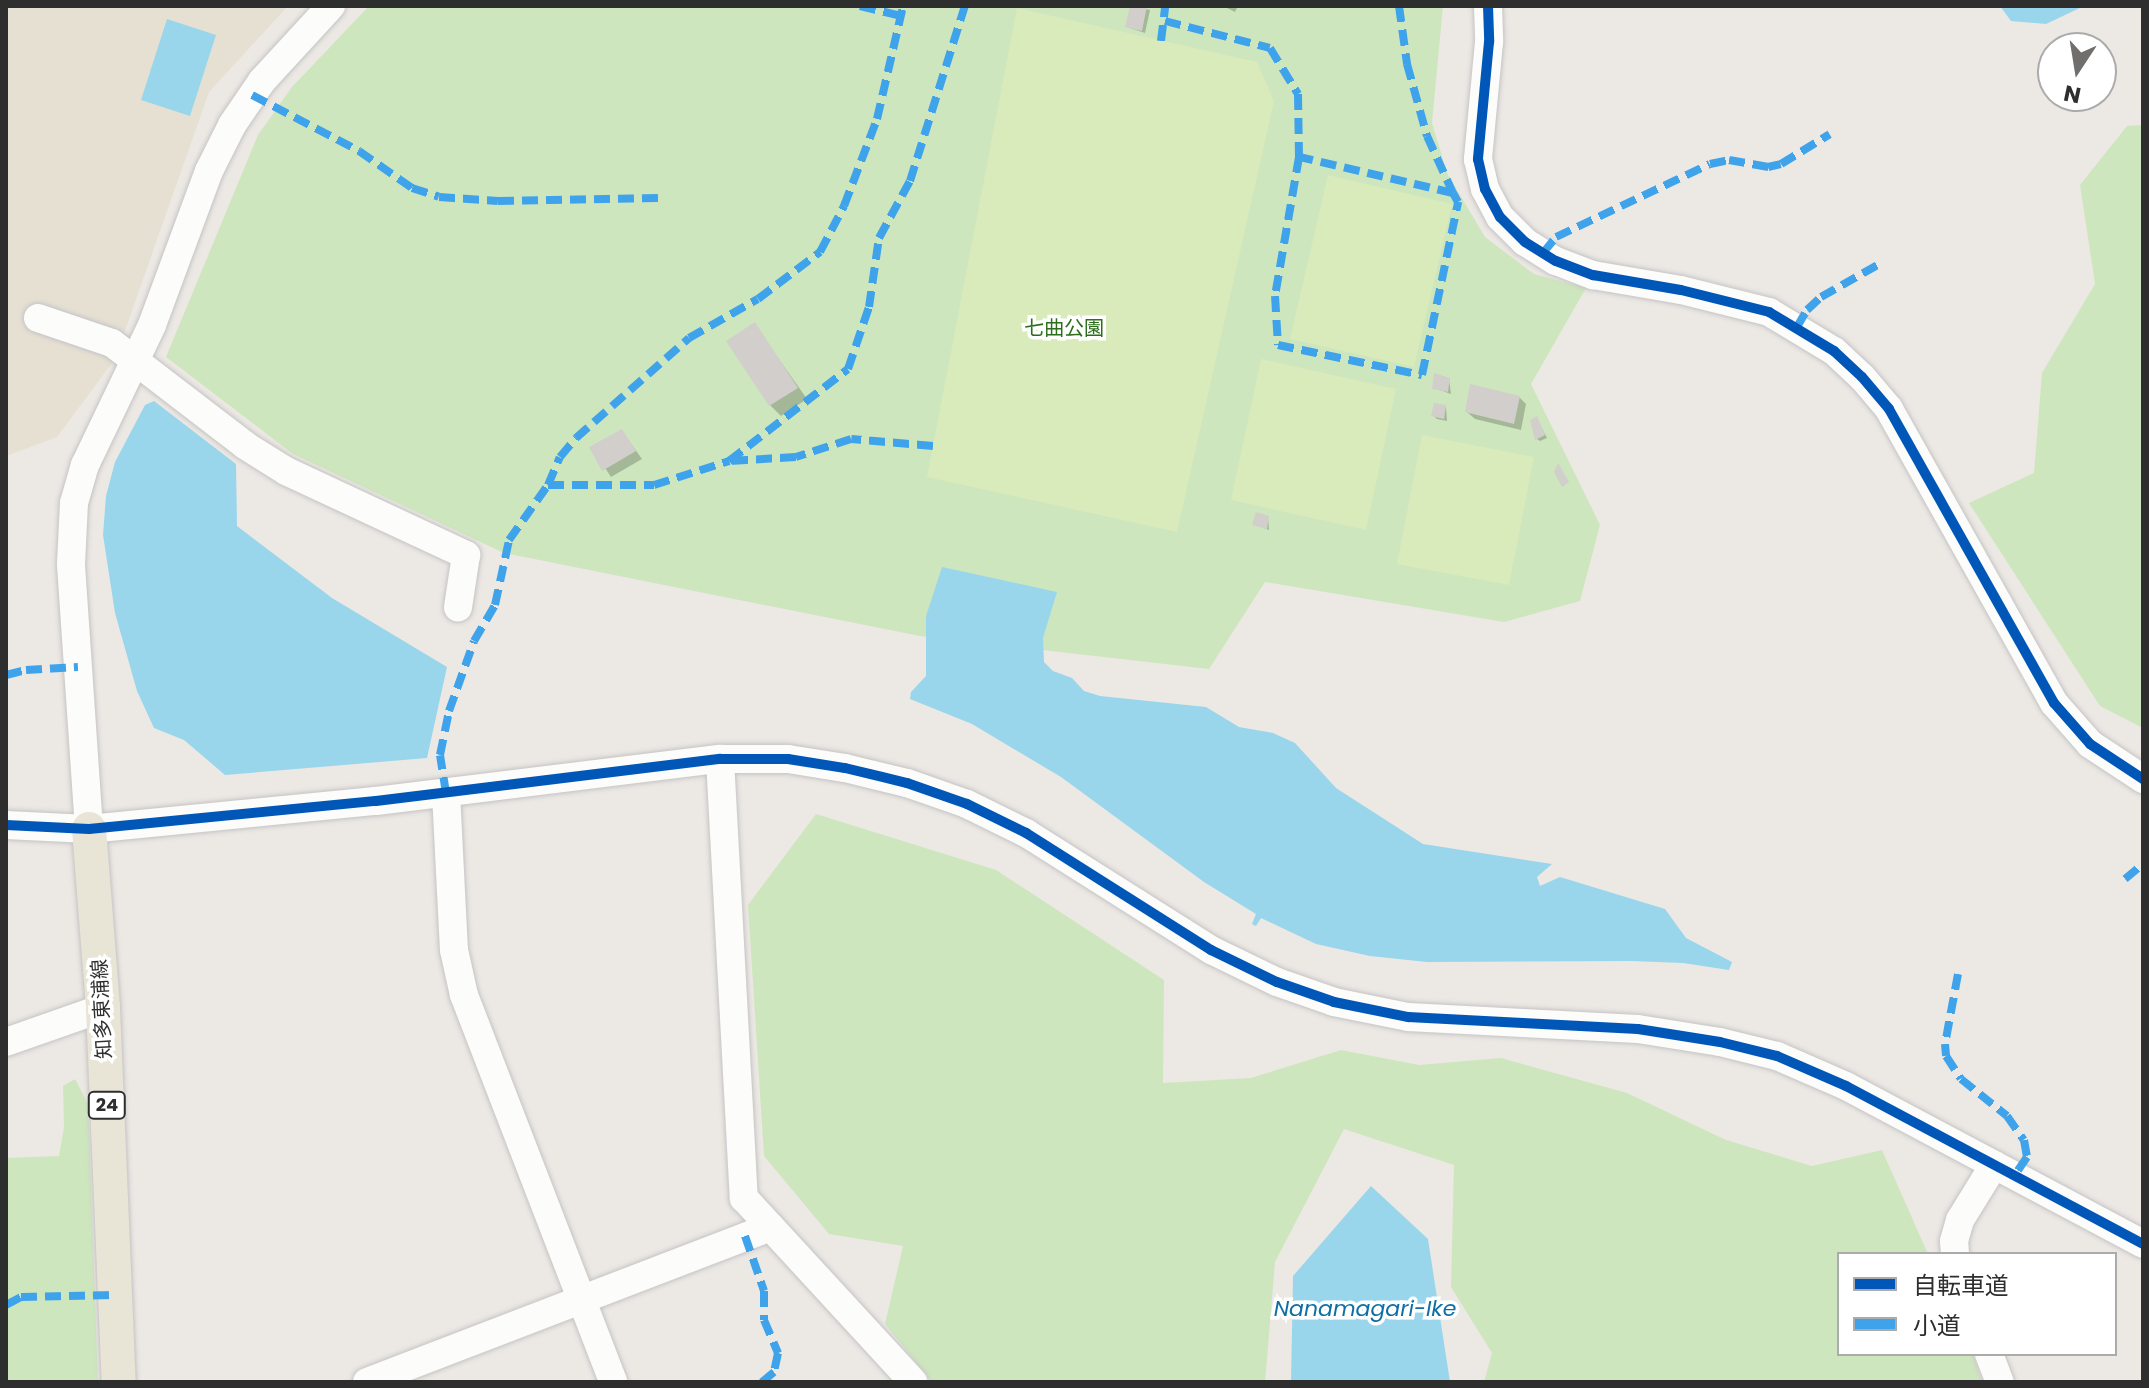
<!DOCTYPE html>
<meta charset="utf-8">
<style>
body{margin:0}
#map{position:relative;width:2149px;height:1388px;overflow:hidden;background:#ece8e4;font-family:Poppins,"Noto Sans JP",sans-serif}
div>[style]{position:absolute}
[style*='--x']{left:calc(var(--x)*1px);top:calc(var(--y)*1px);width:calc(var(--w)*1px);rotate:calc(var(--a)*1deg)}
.education>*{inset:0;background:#e6e0d3}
.green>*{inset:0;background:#cee6be}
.pitch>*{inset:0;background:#d9eabb}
.water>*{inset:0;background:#99d6ec}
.shadow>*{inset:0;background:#0003}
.building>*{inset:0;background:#d1cecb}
.roads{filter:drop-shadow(0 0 2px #c5c4c5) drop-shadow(0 0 2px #c5c4c5)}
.minor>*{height:28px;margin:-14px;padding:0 14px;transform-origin:14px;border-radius:14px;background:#fcfcfb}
.major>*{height:34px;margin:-17px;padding:0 17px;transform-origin:17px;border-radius:17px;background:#e8e4d6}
.quiet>*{height:8px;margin-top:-4px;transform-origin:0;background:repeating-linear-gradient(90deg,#3ea3eb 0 16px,transparent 0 24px)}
.cycleway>*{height:10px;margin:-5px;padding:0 5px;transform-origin:5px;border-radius:5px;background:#0057b8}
span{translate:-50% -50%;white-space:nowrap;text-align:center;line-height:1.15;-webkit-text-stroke:7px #fff;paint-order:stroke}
.shield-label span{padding:2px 6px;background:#fff;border:2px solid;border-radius:6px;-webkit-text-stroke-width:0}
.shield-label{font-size:18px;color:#2e2e2e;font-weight:700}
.park-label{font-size:20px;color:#2c6e1b}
.street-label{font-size:20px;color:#2e2e2e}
.water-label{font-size:22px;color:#0d6fa3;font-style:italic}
.frame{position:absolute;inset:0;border:8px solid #2e2e2e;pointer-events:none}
.legend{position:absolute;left:1837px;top:1252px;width:280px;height:104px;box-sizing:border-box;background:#fff;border:2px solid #ababab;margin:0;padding:10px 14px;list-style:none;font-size:24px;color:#2e2e2e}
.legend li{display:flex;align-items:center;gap:16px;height:40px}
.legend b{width:40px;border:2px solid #ababab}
.north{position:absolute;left:2037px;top:32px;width:80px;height:80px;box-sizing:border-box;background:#fff;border:2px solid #ababab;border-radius:50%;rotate:192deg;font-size:22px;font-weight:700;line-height:32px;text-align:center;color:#2e2e2e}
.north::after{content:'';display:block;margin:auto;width:28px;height:36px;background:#706f6e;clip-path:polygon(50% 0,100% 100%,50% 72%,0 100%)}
</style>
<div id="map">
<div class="education">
<div style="clip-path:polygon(6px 6px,288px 6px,209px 92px,115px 359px,57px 437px,6px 456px)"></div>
</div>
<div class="green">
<div style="clip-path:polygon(369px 6px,1443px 6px,1432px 123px,1447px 173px,1485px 237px,1534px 274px,1586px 288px,1531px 384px,1600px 525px,1580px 601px,1504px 622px,1265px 582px,1209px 669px,920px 636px,504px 553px,293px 454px,166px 357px,258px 135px,292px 87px)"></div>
<div style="clip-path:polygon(2143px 125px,2143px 728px,2100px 706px,1969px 503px,2034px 473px,2042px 373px,2095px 284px,2080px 185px,2127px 126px)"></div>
<div style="clip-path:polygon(816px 814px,996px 870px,1164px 980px,1163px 1083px,1251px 1078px,1341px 1050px,1419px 1065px,1501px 1058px,1627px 1093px,1726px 1140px,1812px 1166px,1882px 1150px,1928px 1254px,1839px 1254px,1839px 1354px,1973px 1354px,1982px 1382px,1484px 1382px,1492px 1353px,1451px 1287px,1454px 1165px,1344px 1129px,1275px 1262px,1265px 1382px,932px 1382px,885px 1324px,903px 1246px,829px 1234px,764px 1156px,748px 905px)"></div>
<div style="clip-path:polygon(75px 1079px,88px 1104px,98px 1382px,6px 1382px,6px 1158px,59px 1156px,64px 1127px,63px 1086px)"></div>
</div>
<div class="pitch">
<div style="clip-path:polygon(1017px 8px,1257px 62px,1274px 101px,1177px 532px,927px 477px)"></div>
<div style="clip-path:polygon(1328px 175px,1452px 204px,1414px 367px,1290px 339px)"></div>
<div style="clip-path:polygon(1261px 359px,1396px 389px,1366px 530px,1231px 500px)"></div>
<div style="clip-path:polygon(1422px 435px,1534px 457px,1509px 585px,1397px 564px)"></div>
</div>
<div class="water">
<div style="clip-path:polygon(2000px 6px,2084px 6px,2046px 24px,2011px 21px)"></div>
<div style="clip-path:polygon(167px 19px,216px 35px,190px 116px,141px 100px)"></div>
<div style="clip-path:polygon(154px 401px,236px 464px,237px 526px,332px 598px,447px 667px,427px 758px,225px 775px,184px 740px,154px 728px,137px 691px,115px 613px,103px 535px,106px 496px,115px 462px,145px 405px)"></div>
<div style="clip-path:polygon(942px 567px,1057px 592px,1043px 638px,1044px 662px,1053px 671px,1072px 678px,1084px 691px,1100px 696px,1206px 707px,1239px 727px,1273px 733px,1295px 743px,1336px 788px,1423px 844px,1552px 864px,1537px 877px,1540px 886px,1560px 877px,1665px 909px,1686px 938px,1732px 962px,1729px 970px,1683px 963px,1631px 961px,1427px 962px,1370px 956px,1316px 944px,1261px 918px,1256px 926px,1252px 924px,1256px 914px,1204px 882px,1061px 777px,972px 724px,910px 699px,911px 692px,926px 676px,926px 616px)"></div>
<div style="clip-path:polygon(1371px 1186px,1428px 1239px,1450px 1382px,1291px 1382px,1293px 1276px)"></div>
</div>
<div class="shadow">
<div style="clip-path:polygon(1132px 6px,1150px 10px,1145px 33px,1127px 27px)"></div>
<div style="clip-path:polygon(1223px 6px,1238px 6px,1235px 12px)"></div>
<div style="clip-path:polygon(754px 324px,807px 399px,781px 416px,770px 405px)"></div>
<div style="clip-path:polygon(1449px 379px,1451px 394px,1434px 388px)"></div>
<div style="clip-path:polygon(1519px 397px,1526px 404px,1521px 430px,1475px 419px,1467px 412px)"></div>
<div style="clip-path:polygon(1446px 407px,1447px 421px,1437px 419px,1434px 416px)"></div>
<div style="clip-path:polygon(1537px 419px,1547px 438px,1540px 441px,1537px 439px)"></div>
<div style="clip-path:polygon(622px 431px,642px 459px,611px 477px,592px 448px)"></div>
<div style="clip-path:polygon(1268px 517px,1269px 530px,1255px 524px)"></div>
</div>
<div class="building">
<div style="clip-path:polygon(1130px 6px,1147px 6px,1142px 31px,1125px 27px)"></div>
<div style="clip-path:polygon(755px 322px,798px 388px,769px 406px,726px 341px)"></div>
<div style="clip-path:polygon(1434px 373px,1450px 378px,1448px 392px,1432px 389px)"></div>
<div style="clip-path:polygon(1470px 384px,1520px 396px,1514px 424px,1465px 412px)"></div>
<div style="clip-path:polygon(1434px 403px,1446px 405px,1444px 419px,1431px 416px)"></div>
<div style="clip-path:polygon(1537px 416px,1545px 435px,1535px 440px,1530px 420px)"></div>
<div style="clip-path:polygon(622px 429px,636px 451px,602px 471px,589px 447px)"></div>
<div style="clip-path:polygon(1558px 463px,1569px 482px,1562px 487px,1554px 472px)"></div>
<div style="clip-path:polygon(1256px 512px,1269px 516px,1267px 529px,1252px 525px)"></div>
</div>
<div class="roads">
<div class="minor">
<div style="--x:1488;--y:6;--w:36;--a:88"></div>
<div style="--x:1489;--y:42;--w:118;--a:95.4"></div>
<div style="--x:1478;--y:159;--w:31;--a:77"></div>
<div style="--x:1485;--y:189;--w:32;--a:62"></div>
<div style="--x:1500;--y:217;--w:35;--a:45"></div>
<div style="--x:1525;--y:242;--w:36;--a:32"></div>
<div style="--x:1556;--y:261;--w:40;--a:21"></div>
<div style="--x:1593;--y:275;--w:89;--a:9.7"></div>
<div style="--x:1681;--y:290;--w:91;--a:14"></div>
<div style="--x:1769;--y:312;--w:76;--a:31"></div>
<div style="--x:1834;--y:351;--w:38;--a:43"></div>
<div style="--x:1862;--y:377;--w:42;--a:49.8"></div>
<div style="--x:1889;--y:409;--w:337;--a:60.7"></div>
<div style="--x:2054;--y:703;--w:55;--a:48.7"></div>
<div style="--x:2090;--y:744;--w:64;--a:33.4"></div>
<div style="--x:38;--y:318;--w:78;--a:18.7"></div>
<div style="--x:112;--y:343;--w:169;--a:37.5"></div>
<div style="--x:246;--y:446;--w:47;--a:32"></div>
<div style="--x:286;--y:471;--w:199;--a:25"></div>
<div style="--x:466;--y:555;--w:53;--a:98.7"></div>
<div style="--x:720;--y:759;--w:440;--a:86.9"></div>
<div style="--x:744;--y:1198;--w:250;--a:47.4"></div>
<div style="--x:446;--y:793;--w:157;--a:87.1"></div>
<div style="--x:454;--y:950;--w:46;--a:77.5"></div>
<div style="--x:464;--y:995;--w:415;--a:68.9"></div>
<div style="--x:6;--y:825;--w:83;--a:2.8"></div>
<div style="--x:89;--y:829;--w:288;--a:-5.6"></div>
<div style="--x:376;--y:801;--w:347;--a:-7"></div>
<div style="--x:720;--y:759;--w:68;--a:0"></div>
<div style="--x:788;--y:759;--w:58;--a:9"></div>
<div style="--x:845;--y:768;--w:64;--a:13.6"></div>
<div style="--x:907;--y:783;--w:64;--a:19.3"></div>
<div style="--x:967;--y:804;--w:66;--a:26.2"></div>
<div style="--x:1026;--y:833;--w:219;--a:32.3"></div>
<div style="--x:1211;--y:950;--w:73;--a:25.9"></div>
<div style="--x:1277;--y:982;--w:60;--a:19.3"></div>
<div style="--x:1334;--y:1002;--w:76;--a:11.5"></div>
<div style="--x:1408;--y:1017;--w:230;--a:3"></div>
<div style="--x:1638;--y:1029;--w:83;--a:9"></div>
<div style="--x:1720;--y:1042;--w:59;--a:13.8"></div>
<div style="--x:1777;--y:1056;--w:75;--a:23.5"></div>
<div style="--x:1846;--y:1086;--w:336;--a:28"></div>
<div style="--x:89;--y:829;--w:266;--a:-93.9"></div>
<div style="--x:71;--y:564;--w:61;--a:-87.2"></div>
<div style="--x:74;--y:503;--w:40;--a:-74"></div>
<div style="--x:85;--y:465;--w:155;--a:-64.4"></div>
<div style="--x:152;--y:325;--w:164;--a:-69.7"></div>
<div style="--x:209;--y:171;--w:51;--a:-63.4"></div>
<div style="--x:232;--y:125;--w:53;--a:-55.7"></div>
<div style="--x:262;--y:81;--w:102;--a:-47.4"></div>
<div style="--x:6;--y:1042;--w:103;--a:-19.3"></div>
<div style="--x:1955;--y:1254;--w:13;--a:-94"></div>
<div style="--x:1954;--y:1241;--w:22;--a:-74"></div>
<div style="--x:1960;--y:1220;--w:65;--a:-58.3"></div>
<div style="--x:1989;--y:1354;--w:30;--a:69"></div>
<div style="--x:367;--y:1382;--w:432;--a:-21"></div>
</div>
<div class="major">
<div style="--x:89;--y:829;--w:180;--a:85.5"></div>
<div style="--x:103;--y:1008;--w:374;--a:87.6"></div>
</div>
</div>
<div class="quiet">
<div style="--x:860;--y:6;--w:42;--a:13.7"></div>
<div style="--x:1399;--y:6;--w:59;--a:82.1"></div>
<div style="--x:1407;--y:64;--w:75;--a:74.5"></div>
<div style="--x:1427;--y:136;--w:63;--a:65.5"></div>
<div style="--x:1165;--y:21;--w:108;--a:14.4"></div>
<div style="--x:1270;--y:48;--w:54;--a:58.7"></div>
<div style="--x:1298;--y:94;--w:63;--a:89.1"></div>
<div style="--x:1299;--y:157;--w:141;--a:99.8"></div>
<div style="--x:1275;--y:296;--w:49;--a:86.5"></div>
<div style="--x:1278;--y:345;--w:147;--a:11.8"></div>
<div style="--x:1422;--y:375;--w:177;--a:-78.2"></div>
<div style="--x:1458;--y:202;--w:10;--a:-119"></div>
<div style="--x:1453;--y:193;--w:158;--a:-166.8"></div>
<div style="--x:1161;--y:41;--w:35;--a:-83"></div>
<div style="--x:252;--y:95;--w:121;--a:27.6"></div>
<div style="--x:359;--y:151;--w:65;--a:34.9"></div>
<div style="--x:412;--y:188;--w:28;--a:18"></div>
<div style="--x:439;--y:197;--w:59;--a:3.9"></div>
<div style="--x:498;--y:201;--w:160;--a:-1.1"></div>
<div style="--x:1543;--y:253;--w:21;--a:-51"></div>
<div style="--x:1556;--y:237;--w:170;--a:-25.4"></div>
<div style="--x:1710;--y:164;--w:19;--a:-12"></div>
<div style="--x:1729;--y:160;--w:40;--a:10"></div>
<div style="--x:1768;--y:167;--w:13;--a:-13"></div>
<div style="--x:1781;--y:164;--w:57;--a:-31.5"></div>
<div style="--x:1797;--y:327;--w:20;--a:-60"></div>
<div style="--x:1807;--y:310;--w:19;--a:-43"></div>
<div style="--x:1821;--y:297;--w:69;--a:-29.5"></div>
<div style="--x:933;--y:446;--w:82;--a:-175.1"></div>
<div style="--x:851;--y:439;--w:58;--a:161.9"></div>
<div style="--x:796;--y:457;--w:67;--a:176.6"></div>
<div style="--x:729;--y:461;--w:150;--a:-37.7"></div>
<div style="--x:848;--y:369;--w:65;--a:-71.3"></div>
<div style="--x:869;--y:307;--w:70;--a:-81.8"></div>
<div style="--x:879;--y:238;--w:65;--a:-61.5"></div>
<div style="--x:910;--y:181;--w:183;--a:-72.6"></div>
<div style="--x:548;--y:485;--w:106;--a:0"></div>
<div style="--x:654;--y:485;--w:79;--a:-17.7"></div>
<div style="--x:6;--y:675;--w:21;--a:-14"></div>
<div style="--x:26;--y:670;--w:52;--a:-3.3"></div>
<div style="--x:446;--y:793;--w:38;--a:-99"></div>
<div style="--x:440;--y:755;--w:45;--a:-78.4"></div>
<div style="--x:449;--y:711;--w:74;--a:-70.3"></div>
<div style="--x:474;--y:641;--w:42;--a:-59.7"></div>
<div style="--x:495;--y:605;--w:66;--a:-77.8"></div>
<div style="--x:509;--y:540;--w:67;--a:-54.7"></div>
<div style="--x:548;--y:485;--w:30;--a:-67"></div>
<div style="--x:560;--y:457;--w:25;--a:-50"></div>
<div style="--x:576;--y:438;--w:151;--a:-41.5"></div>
<div style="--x:689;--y:338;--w:79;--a:-29.5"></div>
<div style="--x:758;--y:299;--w:78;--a:-37.2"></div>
<div style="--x:820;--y:252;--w:52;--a:-62.4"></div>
<div style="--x:844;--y:206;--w:93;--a:-69.2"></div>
<div style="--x:877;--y:119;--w:116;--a:-77"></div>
<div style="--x:2125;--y:879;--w:23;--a:-40"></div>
<div style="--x:1958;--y:974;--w:71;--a:100.5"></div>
<div style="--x:1945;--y:1044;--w:12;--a:85"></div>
<div style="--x:1946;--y:1056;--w:27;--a:57"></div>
<div style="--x:1961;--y:1079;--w:59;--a:38.8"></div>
<div style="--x:2007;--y:1116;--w:29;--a:55"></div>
<div style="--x:2024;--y:1140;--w:17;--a:80"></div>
<div style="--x:2027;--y:1157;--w:23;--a:124"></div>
<div style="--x:745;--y:1236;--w:58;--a:70.9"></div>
<div style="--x:764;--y:1291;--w:29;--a:90"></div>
<div style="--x:764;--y:1320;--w:36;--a:67"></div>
<div style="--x:778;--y:1353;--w:19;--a:102"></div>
<div style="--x:774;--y:1372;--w:16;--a:140"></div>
<div style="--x:6;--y:1305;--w:17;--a:-28"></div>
<div style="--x:21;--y:1297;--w:94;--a:-1.2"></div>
</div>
<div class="cycleway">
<div style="--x:1488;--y:6;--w:36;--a:88"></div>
<div style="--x:1489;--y:42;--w:118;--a:95.4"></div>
<div style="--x:1478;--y:159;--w:31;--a:77"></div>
<div style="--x:1485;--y:189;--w:32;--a:62"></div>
<div style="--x:1500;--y:217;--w:35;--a:45"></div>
<div style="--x:1525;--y:242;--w:36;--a:32"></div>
<div style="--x:1556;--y:261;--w:40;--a:21"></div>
<div style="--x:1593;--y:275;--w:89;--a:9.7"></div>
<div style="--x:1681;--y:290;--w:91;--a:14"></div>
<div style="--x:1769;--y:312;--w:76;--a:31"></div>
<div style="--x:1834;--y:351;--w:38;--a:43"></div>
<div style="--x:1862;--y:377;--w:42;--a:49.8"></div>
<div style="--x:1889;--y:409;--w:337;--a:60.7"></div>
<div style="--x:2054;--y:703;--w:55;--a:48.7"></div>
<div style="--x:2090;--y:744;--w:64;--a:33.4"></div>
<div style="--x:6;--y:825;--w:83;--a:2.8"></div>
<div style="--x:89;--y:829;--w:288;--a:-5.6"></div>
<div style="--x:376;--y:801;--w:347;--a:-7"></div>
<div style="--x:720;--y:759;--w:68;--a:0"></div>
<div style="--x:788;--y:759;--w:58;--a:9"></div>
<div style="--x:845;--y:768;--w:64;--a:13.6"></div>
<div style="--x:907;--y:783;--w:64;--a:19.3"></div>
<div style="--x:967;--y:804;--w:66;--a:26.2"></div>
<div style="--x:1026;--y:833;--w:219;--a:32.3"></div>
<div style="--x:1211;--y:950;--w:73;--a:25.9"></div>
<div style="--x:1277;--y:982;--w:60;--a:19.3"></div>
<div style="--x:1334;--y:1002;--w:76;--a:11.5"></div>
<div style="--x:1408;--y:1017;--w:230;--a:3"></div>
<div style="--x:1638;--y:1029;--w:83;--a:9"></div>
<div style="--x:1720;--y:1042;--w:59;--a:13.8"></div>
<div style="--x:1777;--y:1056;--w:75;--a:23.5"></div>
<div style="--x:1846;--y:1086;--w:336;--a:28"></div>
</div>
<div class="shield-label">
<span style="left:107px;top:1105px">24</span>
</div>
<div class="park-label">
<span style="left:1064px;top:328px">七曲公園</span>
</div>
<div class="street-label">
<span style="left:102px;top:1009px;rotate:-93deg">知多東浦線</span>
</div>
<div class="water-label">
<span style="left:1365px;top:1309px">Nanamagari-Ike</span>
</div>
<div class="frame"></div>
<ul class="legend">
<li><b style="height:10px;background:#0057b8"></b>自転車道</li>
<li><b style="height:10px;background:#3ea3eb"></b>小道</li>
</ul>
<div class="north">N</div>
</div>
